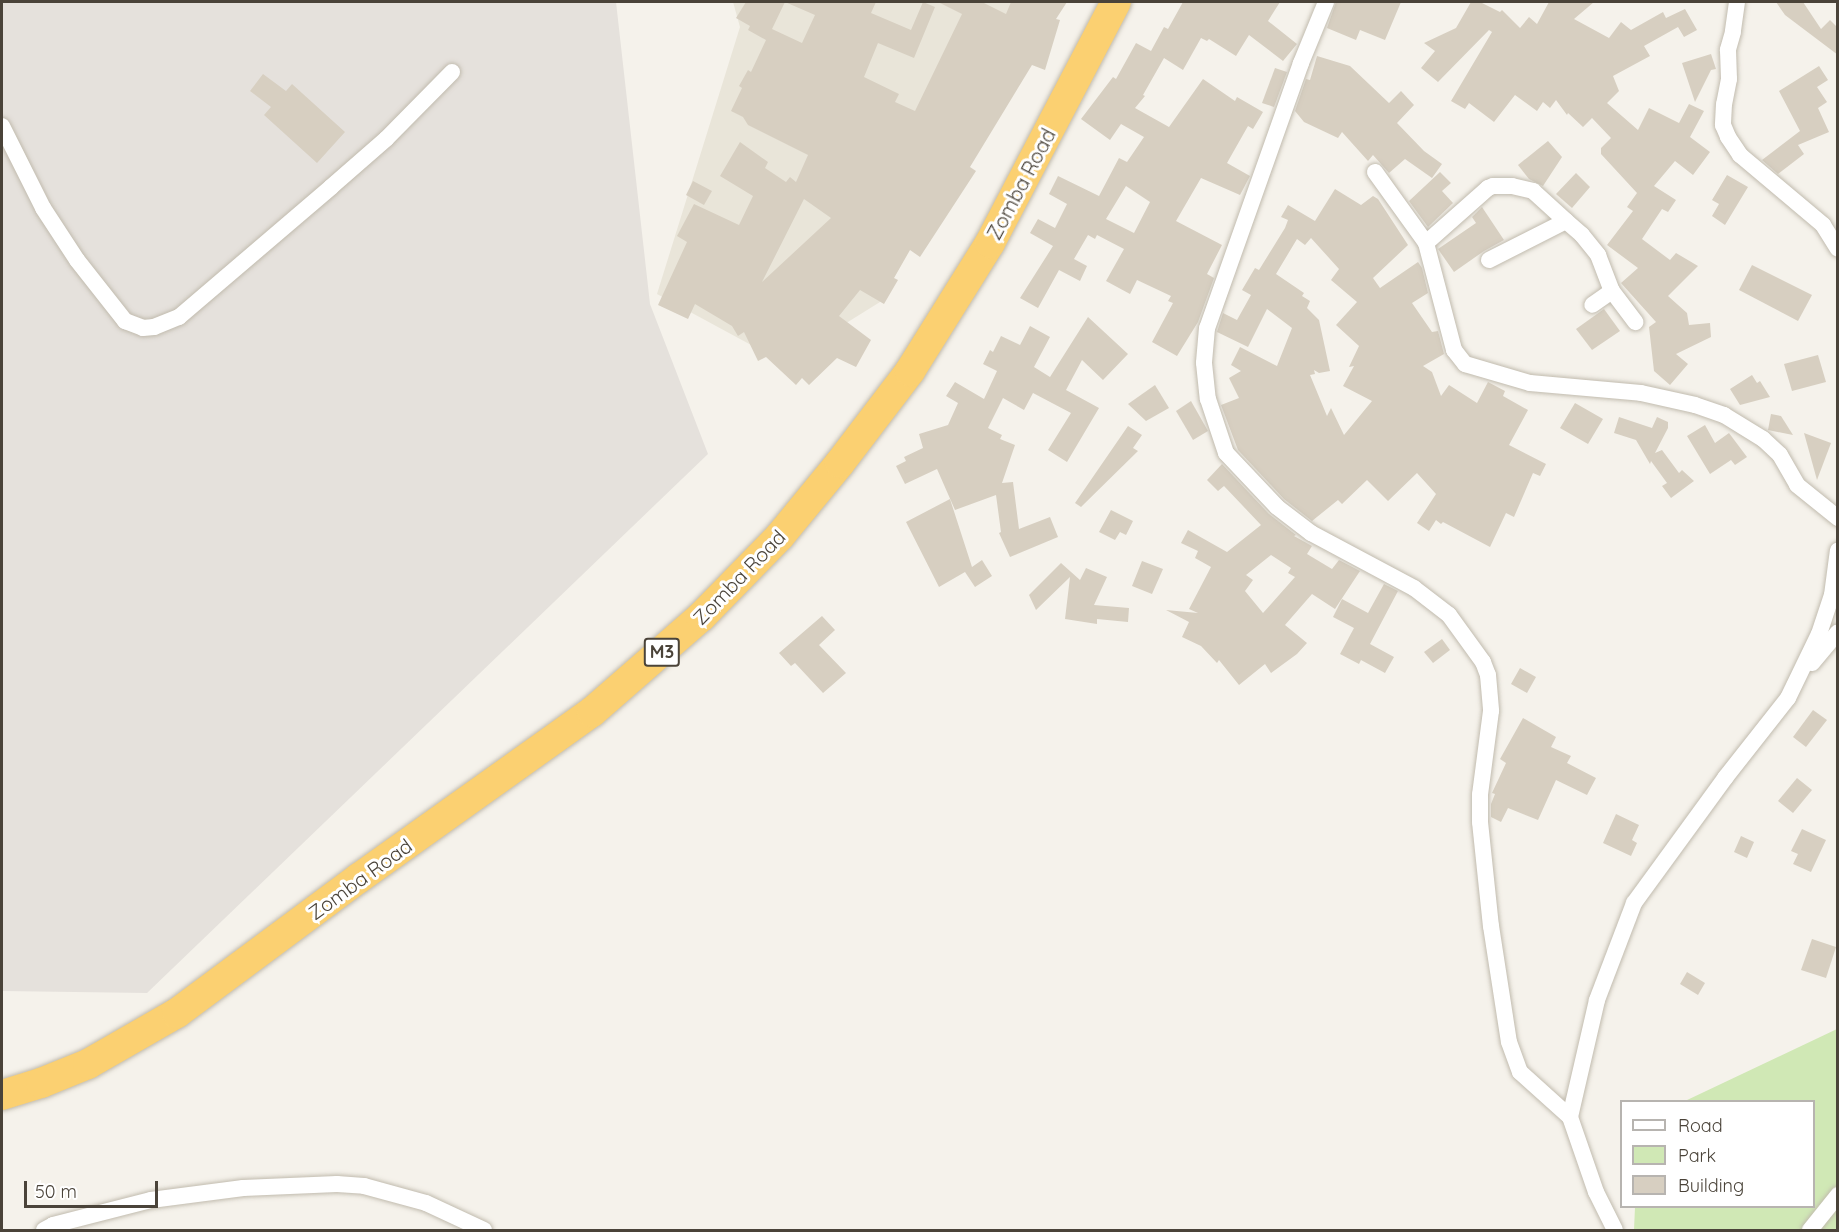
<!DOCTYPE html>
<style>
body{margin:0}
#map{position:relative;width:1839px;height:1232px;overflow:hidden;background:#f5f2eb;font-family:Quicksand,sans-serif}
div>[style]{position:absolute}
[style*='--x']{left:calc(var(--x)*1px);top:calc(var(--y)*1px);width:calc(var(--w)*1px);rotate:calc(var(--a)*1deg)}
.residential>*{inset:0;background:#e9e5d9}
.industrial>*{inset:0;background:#e5e1dc}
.green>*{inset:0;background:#d0e8b5}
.building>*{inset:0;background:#d7cfc1}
.roads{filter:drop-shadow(0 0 2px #c1bbae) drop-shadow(0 0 2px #c1bbae)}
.street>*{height:16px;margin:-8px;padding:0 8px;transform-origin:8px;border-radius:8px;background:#fff}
.highway>*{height:30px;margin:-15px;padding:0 15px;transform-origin:15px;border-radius:15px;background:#fbd071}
span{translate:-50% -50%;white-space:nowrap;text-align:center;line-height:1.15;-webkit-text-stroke:6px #fff;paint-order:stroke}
.shield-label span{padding:2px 4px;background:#fff;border:2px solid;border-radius:4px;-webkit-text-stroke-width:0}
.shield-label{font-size:18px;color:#4a4339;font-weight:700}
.street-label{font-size:20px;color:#4a4339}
.frame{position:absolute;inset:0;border:3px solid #4a4339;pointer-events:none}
.legend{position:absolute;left:1620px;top:1100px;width:195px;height:108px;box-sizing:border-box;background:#fff;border:2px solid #b7b4b0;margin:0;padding:8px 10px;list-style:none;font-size:18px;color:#4a4339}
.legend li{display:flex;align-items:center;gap:12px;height:30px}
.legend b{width:30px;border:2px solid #b7b4b0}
.scale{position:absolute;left:24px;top:1181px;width:134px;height:27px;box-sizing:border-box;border:3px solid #4a4339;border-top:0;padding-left:8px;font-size:18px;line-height:21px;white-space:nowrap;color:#4a4339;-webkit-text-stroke:4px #fff;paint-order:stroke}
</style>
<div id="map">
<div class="residential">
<div style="clip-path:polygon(733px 2px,1051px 2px,880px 302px,827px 335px,764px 352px,657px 294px,740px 27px)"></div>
</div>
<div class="industrial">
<div style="clip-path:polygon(2px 2px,616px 2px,650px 304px,708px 454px,147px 993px,2px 991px)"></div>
</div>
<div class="green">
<div style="clip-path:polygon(1837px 1029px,1837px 1230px,1634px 1230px,1635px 1207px,1814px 1206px,1814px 1102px,1685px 1101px)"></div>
</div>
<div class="building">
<div style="clip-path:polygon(evenodd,746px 2px,876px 2px,871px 13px,911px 30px,923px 2px,935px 7px,914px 58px,878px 43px,864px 77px,899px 94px,895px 102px,915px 111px,962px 14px,938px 2px,982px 2px,1006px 14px,1011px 2px,1067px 2px,1056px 19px,1060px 20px,1045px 70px,1032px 65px,970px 167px,976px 171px,920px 257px,910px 250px,894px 278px,898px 280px,884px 304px,860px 290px,839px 316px,871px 340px,856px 367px,837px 358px,809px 385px,802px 378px,796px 385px,766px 357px,758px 361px,744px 332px,738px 336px,732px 326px,695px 304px,688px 319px,658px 305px,687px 242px,677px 236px,694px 204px,739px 225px,753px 196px,720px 176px,740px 142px,768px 162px,765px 168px,786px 182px,790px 177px,796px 182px,808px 155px,748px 125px,743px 117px,731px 111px,742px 88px,739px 86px,748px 70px,751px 72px,766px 40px,748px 30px,750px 26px,736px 18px,746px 2px,785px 2px,815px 15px,802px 43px,772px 29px,785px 2px,746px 2px,804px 199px,831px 218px,762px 282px,804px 199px)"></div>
<div style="clip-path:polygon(evenodd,1183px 2px,1280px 2px,1268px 21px,1297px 44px,1283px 61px,1249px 35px,1236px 56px,1209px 39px,1207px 41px,1201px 38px,1183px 70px,1164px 58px,1143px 95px,1145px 96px,1135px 108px,1169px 127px,1203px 79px,1235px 101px,1237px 97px,1263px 112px,1253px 129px,1248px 126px,1227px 163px,1250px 176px,1240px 195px,1201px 178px,1176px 221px,1222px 245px,1207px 274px,1214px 278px,1198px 322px,1177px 356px,1152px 342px,1173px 303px,1168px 301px,1171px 296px,1137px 280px,1130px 294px,1106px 281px,1124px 249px,1097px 235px,1095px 239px,1088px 235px,1074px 259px,1087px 266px,1080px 281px,1059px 270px,1038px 308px,1020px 298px,1053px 246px,1030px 233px,1038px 219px,1055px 228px,1067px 204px,1049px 194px,1058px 176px,1099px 196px,1119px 158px,1127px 162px,1144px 137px,1121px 124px,1110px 140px,1081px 119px,1113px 77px,1116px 79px,1136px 43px,1151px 51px,1164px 27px,1168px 29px,1183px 2px,1126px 186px,1150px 202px,1134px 233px,1106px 219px,1126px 186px)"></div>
<div style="clip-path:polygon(1336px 2px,1401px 2px,1385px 40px,1360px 30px,1356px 40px,1327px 28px)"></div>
<div style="clip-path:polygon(1471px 2px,1480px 2px,1500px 12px,1502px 10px,1520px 28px,1529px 17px,1537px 24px,1549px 2px,1594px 2px,1574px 19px,1609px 38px,1621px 22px,1631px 30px,1663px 12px,1666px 18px,1685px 9px,1697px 30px,1684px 37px,1678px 27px,1644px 46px,1650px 56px,1613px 76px,1619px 91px,1607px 103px,1638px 130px,1649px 108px,1679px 123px,1689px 104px,1704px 111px,1690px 137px,1710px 152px,1693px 175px,1675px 161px,1654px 186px,1676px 200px,1668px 212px,1662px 209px,1642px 239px,1670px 260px,1676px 253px,1698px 266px,1668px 296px,1687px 313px,1689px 325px,1710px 323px,1711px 337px,1676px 354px,1688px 364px,1670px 385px,1654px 371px,1649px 327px,1656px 322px,1621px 283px,1638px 268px,1607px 245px,1633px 211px,1627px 207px,1637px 193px,1601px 154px,1601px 148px,1611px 138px,1592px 118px,1583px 127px,1568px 113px,1567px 115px,1556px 100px,1550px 108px,1543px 102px,1537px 111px,1515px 95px,1494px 122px,1469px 103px,1465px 109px,1451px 101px,1492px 32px,1489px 30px,1438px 82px,1421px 68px,1435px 51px,1424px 43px,1456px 28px)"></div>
<div style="clip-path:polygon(1776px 2px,1803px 2px,1821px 29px,1830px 20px,1838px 28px,1838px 55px,1785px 15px)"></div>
<div style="clip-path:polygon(1711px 54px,1716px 69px,1711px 70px,1695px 102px,1682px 63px)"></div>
<div style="clip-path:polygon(1317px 56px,1350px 66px,1389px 103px,1401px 91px,1414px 105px,1397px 123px,1424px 151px,1442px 164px,1432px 178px,1405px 159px,1389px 173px,1373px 155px,1368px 161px,1342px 132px,1338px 138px,1304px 122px,1295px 111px,1306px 79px,1310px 80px)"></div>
<div style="clip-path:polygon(1819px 66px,1828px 80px,1817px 87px,1827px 102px,1818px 108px,1829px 132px,1798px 145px,1804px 154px,1778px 174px,1762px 160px,1800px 131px,1779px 91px)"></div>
<div style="clip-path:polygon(1275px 68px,1287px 72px,1274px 107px,1262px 103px)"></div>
<div style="clip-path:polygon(263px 74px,286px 91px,292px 84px,345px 132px,317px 163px,264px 115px,271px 107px,250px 91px)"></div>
<div style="clip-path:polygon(1548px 141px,1562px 157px,1543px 186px,1529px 179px,1518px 165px)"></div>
<div style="clip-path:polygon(1440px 172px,1451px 183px,1442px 191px,1453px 203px,1428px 227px,1409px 201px)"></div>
<div style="clip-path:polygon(1576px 173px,1590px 187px,1572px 208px,1556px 194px)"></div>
<div style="clip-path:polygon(1727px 175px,1748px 187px,1725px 225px,1712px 216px,1719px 204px,1712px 200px)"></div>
<div style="clip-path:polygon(693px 181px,712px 191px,704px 205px,686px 195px)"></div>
<div style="clip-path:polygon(evenodd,1335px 189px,1361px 205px,1373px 196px,1378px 199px,1408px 245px,1373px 278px,1380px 288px,1418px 262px,1422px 268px,1428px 293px,1412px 303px,1432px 332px,1438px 331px,1444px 354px,1423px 366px,1432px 372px,1441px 396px,1449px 385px,1477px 403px,1488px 382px,1505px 391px,1503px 396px,1528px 410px,1509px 445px,1546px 464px,1540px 476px,1533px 473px,1514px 517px,1506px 513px,1490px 547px,1443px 522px,1441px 524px,1436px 520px,1429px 531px,1417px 523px,1436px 494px,1417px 473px,1388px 501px,1367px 480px,1342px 504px,1338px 500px,1312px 521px,1284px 499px,1238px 450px,1221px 405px,1239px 398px,1229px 378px,1241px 371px,1231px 365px,1240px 347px,1277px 366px,1292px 328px,1267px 309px,1248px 347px,1217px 332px,1223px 313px,1237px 320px,1251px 295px,1242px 290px,1255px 268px,1259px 270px,1285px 228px,1288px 220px,1281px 217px,1288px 205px,1315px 221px,1335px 189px,1311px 238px,1339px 269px,1331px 280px,1357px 302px,1336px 325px,1359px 346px,1349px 367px,1354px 366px,1343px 386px,1372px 401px,1344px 435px,1331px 408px,1327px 416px,1310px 375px,1315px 374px,1314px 370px,1319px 373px,1330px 371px,1319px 320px,1307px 308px,1310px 301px,1302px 296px,1304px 293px,1276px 274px,1297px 239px,1305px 245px,1311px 238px)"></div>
<div style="clip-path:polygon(1482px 207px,1504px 240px,1484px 251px,1454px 272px,1438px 249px,1476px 223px,1472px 217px)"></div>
<div style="clip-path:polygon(1752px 265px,1812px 295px,1798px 321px,1739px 290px)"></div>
<div style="clip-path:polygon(1604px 309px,1620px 331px,1592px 350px,1576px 329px)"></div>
<div style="clip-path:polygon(1088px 317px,1128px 354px,1103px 380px,1082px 360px,1066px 390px,1099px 408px,1067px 462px,1048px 450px,1071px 413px,1033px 393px,1024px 410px,1003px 398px,988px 428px,1002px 435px,1000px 439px,1015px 445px,1002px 483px,1013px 482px,1019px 529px,1050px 517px,1058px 537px,1010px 557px,999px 533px,1001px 532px,996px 495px,955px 510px,937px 469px,905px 484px,896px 466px,906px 461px,904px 457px,923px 448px,919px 434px,948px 425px,958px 403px,946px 396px,955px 382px,984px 399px,997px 371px,983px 364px,990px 350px,993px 352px,1001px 336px,1020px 345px,1030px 326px,1050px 337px,1034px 367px,1050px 377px)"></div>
<div style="clip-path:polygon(1818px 355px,1826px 382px,1792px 391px,1784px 364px)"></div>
<div style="clip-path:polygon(1752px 375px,1757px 383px,1760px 381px,1770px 397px,1740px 405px,1730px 389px)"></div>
<div style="clip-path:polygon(1155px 385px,1169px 408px,1146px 421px,1128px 404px)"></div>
<div style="clip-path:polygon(1191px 401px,1208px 431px,1193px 440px,1176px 411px)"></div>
<div style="clip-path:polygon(1575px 403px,1603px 419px,1588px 444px,1560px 428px)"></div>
<div style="clip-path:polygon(1771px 414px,1781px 416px,1793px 435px,1768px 430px)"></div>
<div style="clip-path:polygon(1619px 417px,1652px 428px,1657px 417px,1668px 422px,1668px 428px,1655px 453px,1662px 450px,1679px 473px,1682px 470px,1694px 481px,1671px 498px,1662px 486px,1667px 483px,1651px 461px,1650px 464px,1636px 440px,1614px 433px)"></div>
<div style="clip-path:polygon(1705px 425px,1715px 443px,1729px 433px,1747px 457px,1735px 465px,1731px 460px,1710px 474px,1687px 436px)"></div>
<div style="clip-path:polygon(1128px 426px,1142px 435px,1133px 448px,1138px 451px,1081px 507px,1075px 503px)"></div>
<div style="clip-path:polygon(1804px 433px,1831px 443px,1817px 480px)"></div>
<div style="clip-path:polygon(evenodd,1222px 464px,1269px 514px,1296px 535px,1294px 536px,1312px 546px,1307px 554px,1332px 569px,1339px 560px,1360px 571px,1335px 609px,1312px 594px,1285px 625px,1307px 643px,1297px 654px,1271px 673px,1265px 664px,1239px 685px,1219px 660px,1217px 663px,1201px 646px,1182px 637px,1189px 622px,1166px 610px,1198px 613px,1189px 609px,1211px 567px,1195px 558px,1198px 551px,1181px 543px,1188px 530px,1227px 552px,1261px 525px,1224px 486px,1218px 491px,1207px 480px,1222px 464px,1271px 555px,1291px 568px,1288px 573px,1295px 577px,1263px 613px,1245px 591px,1253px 580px,1246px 575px,1271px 555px)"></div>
<div style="clip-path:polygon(950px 499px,972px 567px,982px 560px,992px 576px,975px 587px,965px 572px,939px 587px,906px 522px)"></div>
<div style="clip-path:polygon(1111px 510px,1133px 521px,1126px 535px,1120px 532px,1115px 540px,1099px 532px)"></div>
<div style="clip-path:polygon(1142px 561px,1163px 569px,1152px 594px,1132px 586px)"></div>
<div style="clip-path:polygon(1061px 563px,1080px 580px,1086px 568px,1107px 577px,1094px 605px,1129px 608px,1128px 622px,1097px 619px,1097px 624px,1065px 619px,1070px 577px,1036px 610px,1029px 595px)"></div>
<div style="clip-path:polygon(1384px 584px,1398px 591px,1370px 644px,1394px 657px,1385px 673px,1361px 660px,1359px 664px,1340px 654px,1354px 628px,1333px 617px,1342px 599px,1368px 613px)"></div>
<div style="clip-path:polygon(822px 616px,835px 630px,819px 645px,846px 673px,823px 693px,795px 663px,791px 666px,779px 653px)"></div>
<div style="clip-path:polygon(1442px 639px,1450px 650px,1433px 663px,1424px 652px)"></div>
<div style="clip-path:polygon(1520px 668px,1536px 677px,1527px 693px,1511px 684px)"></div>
<div style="clip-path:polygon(1813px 710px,1827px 720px,1806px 747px,1793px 737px)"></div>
<div style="clip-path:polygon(1523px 718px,1556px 737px,1551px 747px,1571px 756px,1567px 763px,1596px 778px,1587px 795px,1556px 780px,1538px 820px,1508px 808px,1501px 822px,1491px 817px,1491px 804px,1495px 794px,1492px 793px,1506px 763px,1500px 759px)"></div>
<div style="clip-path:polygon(1797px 778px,1812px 790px,1793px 813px,1778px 801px)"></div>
<div style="clip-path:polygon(1616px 814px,1639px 825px,1632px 840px,1637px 843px,1631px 856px,1603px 843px)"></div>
<div style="clip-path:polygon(1802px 829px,1826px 840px,1811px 872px,1793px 864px,1798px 854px,1791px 851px)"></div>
<div style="clip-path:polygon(1741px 836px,1754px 842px,1747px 858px,1734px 852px)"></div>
<div style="clip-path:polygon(1812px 939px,1836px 947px,1826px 978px,1801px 970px)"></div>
<div style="clip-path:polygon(1687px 972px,1705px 983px,1698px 995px,1680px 984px)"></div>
</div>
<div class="roads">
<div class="street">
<div style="--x:1326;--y:2;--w:66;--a:112.3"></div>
<div style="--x:1301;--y:63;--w:281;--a:109.5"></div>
<div style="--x:1207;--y:328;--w:35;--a:95"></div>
<div style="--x:1204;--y:363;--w:36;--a:84"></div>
<div style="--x:1208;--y:399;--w:57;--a:71.6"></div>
<div style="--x:1226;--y:453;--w:74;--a:46.6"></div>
<div style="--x:1277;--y:507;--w:43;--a:37.4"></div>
<div style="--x:1311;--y:533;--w:117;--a:28.1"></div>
<div style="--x:1414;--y:588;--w:44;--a:37.6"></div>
<div style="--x:1449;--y:615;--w:58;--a:54.1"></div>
<div style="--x:1483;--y:662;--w:14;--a:69"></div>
<div style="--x:1488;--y:675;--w:36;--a:85"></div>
<div style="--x:1491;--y:711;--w:85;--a:97.5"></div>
<div style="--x:1480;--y:795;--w:27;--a:90"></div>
<div style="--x:1480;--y:822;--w:105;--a:84"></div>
<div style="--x:1491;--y:926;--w:117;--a:81.2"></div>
<div style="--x:1509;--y:1042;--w:32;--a:70"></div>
<div style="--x:1520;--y:1072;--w:67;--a:42"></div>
<div style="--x:1570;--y:1117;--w:79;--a:70.9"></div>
<div style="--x:1596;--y:1192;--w:42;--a:63.4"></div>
<div style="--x:1737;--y:2;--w:30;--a:98"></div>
<div style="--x:1733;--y:32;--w:19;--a:106"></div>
<div style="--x:1728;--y:50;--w:29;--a:88"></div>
<div style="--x:1729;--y:79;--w:25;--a:101"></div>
<div style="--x:1724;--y:104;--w:21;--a:93"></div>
<div style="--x:1723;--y:125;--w:13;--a:67"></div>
<div style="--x:1728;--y:137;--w:22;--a:56"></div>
<div style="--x:1740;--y:155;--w:109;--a:40.1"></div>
<div style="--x:1823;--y:225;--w:28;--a:58"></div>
<div style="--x:2;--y:126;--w:92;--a:63.4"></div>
<div style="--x:43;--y:208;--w:62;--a:56.8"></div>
<div style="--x:77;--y:260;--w:78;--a:51.8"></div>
<div style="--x:125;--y:321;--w:19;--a:21"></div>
<div style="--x:143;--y:328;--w:11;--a:-5"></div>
<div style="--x:154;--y:327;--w:27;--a:-22"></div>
<div style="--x:179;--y:317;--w:200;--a:-40.5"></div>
<div style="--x:331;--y:187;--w:73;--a:-41.1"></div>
<div style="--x:386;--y:139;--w:94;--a:-45.4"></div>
<div style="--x:1375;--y:172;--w:87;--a:54.3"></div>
<div style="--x:1426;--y:243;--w:111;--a:75.3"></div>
<div style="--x:1454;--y:350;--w:18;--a:52"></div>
<div style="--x:1465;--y:364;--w:68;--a:16.3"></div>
<div style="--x:1530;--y:383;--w:111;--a:5.1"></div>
<div style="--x:1641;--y:393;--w:55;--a:12.5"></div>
<div style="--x:1695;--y:405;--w:31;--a:19"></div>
<div style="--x:1724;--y:415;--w:46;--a:31.6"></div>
<div style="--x:1763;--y:439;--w:23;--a:43"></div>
<div style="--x:1780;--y:455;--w:34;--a:60"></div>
<div style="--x:1797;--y:485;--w:53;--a:38.8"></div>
<div style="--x:1426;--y:243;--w:83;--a:-41.6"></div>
<div style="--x:1488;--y:188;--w:5;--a:-22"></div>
<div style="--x:1493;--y:186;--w:19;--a:0"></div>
<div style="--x:1512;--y:186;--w:22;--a:13"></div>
<div style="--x:1533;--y:191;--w:45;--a:42.3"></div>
<div style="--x:1489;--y:260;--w:86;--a:-26.9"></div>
<div style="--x:1566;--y:221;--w:21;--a:41"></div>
<div style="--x:1582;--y:235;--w:26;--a:51"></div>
<div style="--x:1598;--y:255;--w:39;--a:69"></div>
<div style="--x:1612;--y:291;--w:24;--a:145"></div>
<div style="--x:1612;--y:291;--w:39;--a:53"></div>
<div style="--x:1812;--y:663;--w:40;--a:-50"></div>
<div style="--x:1570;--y:1117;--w:120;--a:-77"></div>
<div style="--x:1597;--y:1000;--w:104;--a:-69.1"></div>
<div style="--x:1634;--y:903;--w:155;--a:-53.9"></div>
<div style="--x:1725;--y:778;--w:102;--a:-51.8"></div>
<div style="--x:1788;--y:698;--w:71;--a:-64.2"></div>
<div style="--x:1819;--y:634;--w:41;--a:-71.6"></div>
<div style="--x:1832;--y:595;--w:45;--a:-82.4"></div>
<div style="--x:44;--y:1230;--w:10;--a:-29"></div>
<div style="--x:53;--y:1225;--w:101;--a:-14.3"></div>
<div style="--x:151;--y:1200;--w:93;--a:-7.4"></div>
<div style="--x:243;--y:1188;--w:94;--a:-2.4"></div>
<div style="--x:337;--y:1184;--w:27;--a:4"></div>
<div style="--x:364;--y:1186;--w:64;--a:15.3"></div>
<div style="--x:426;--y:1203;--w:64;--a:25"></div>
<div style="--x:1810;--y:1230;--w:45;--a:-51.3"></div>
</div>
<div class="highway">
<div style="--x:2;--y:1095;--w:41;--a:-17.1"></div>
<div style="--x:41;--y:1083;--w:51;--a:-22"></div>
<div style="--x:88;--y:1064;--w:103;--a:-29.8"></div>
<div style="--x:177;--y:1013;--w:227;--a:-36.6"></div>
<div style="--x:359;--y:878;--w:286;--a:-35.5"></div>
<div style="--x:592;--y:712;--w:145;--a:-41.1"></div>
<div style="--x:701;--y:617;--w:113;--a:-45.7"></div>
<div style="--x:780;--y:536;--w:94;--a:-50.6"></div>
<div style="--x:840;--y:463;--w:116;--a:-52.7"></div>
<div style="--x:910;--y:371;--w:151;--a:-58"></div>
<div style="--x:990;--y:243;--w:272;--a:-62.4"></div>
</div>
</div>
<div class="shield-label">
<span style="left:662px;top:652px">M3</span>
</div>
<div class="street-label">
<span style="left:1021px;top:184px;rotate:-62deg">Zomba Road</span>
<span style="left:739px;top:577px;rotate:-46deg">Zomba Road</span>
<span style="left:360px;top:879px;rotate:-36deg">Zomba Road</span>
</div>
<div class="frame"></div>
<ul class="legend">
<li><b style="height:8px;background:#fff"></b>Road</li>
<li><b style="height:16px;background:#d0e8b5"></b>Park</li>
<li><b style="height:16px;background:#d7cfc1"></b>Building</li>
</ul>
<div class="scale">50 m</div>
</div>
